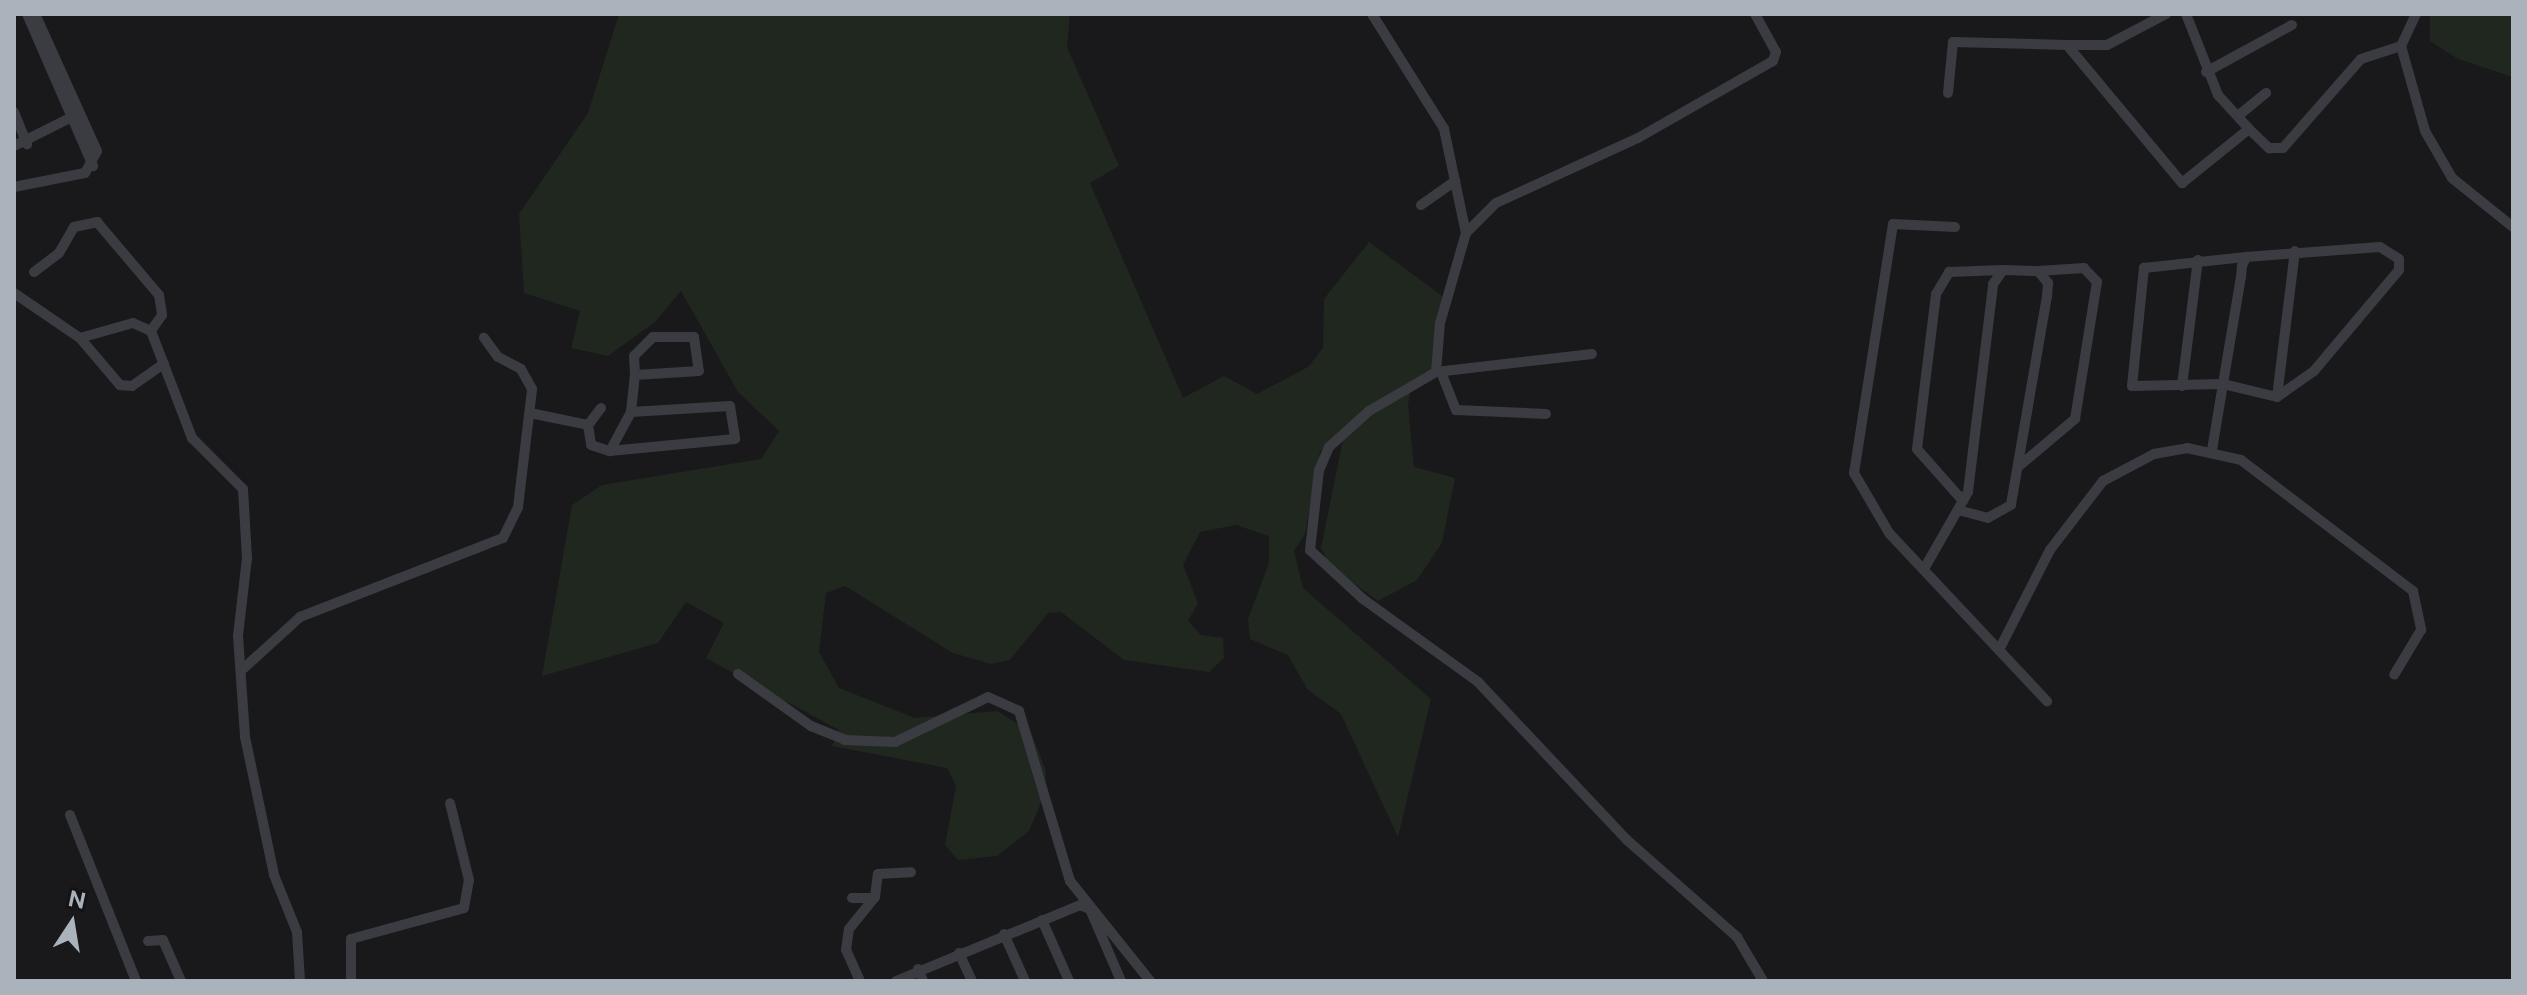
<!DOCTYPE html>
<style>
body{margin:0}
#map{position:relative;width:2527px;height:995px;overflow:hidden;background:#19191c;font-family:"Public Sans",sans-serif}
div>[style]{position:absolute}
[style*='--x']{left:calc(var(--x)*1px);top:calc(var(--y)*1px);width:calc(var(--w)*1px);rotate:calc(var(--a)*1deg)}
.green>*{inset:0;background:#1f271e}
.minor>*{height:10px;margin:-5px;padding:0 5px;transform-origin:5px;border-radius:5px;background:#3a3c41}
span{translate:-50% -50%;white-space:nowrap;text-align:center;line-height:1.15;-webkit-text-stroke:7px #141417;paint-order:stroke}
.frame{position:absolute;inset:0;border:16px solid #aab3bc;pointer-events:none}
.north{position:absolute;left:32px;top:883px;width:80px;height:80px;-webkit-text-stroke:6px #141417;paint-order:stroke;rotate:12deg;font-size:22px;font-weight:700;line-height:32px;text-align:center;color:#aab3bc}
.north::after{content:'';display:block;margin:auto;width:28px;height:36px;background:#aab3bc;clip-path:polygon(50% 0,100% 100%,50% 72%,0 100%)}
</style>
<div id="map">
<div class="green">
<div style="clip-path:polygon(619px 14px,1070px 14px,1067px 47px,1119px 166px,1090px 183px,1183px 398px,1224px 376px,1257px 394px,1308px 367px,1323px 348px,1324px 299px,1369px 242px,1449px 301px,1435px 372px,1411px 387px,1408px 405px,1414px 467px,1455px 478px,1442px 543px,1417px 580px,1378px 601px,1330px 566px,1321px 548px,1346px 425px,1320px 452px,1305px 534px,1294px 551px,1303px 588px,1431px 699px,1398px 837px,1341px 714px,1307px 689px,1288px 655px,1250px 639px,1248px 619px,1269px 563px,1269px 536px,1236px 525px,1200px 532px,1183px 565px,1198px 603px,1188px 621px,1201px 635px,1223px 638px,1224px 658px,1209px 672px,1124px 660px,1061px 612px,1048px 613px,1010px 660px,991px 664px,953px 653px,845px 586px,826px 593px,819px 652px,839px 688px,915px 718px,997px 711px,1031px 732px,1046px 771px,1045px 793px,1029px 831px,997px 856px,958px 860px,945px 845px,956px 786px,947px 768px,832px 746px,839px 730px,706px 658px,724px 623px,686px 602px,658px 643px,542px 676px,572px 505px,602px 485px,761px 459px,779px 431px,738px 392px,681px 291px,655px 322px,608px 356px,571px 348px,580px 311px,524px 293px,519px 214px,588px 113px)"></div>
<div style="clip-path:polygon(2430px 14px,2513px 14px,2513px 77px,2458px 59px,2430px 41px)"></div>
</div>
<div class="minor">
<div style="--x:27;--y:14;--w:166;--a:66.5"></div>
<div style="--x:1372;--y:14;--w:136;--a:57.9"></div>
<div style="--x:1444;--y:129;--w:106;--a:78.1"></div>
<div style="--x:1466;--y:233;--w:94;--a:106.1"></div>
<div style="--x:1440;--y:323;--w:49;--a:94.7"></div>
<div style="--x:1436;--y:372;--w:78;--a:149.8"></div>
<div style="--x:1369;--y:411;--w:54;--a:138"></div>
<div style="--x:1329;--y:447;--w:25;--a:113"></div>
<div style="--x:1319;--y:470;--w:81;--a:96.4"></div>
<div style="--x:1310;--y:550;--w:72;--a:42.8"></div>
<div style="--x:1363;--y:599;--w:142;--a:35.8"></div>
<div style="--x:1478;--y:682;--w:217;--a:46.7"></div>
<div style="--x:1627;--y:840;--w:147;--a:41.4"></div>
<div style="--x:1737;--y:937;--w:51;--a:59.4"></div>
<div style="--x:2186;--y:14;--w:87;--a:68.4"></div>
<div style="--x:2218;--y:95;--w:46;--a:47.6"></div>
<div style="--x:2416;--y:14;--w:35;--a:115"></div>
<div style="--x:2401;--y:46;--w:88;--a:74.2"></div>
<div style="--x:2425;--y:131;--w:54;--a:60.1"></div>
<div style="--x:2452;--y:178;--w:78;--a:38.8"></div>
<div style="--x:2067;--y:45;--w:40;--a:0"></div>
<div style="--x:2107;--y:45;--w:67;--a:-27.7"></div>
<div style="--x:2206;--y:72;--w:98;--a:-28.7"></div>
<div style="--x:1948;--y:93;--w:51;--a:-84.4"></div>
<div style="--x:1953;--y:42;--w:114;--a:1.5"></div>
<div style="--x:2067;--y:45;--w:180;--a:50.2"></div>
<div style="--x:2182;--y:183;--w:86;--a:-38.9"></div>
<div style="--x:2249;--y:129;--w:28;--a:44"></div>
<div style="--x:2269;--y:148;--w:14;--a:0"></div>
<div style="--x:2283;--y:148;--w:118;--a:-48.8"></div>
<div style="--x:2361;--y:59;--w:42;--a:-18"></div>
<div style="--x:14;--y:112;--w:35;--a:68"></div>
<div style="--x:2239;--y:115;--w:35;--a:-39"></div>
<div style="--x:14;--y:146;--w:65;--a:-26.6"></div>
<div style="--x:14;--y:187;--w:72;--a:-11.2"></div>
<div style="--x:85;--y:173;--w:25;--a:-61"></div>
<div style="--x:97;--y:151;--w:150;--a:-114.3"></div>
<div style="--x:1421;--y:205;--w:42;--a:-35.2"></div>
<div style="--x:1955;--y:227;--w:62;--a:-177.2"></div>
<div style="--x:1893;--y:224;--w:252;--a:98.9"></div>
<div style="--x:1854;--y:473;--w:69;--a:59.7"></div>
<div style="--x:1889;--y:533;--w:231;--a:46.8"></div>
<div style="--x:1466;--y:233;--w:42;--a:-45"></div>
<div style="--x:1496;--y:203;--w:156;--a:-24.6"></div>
<div style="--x:1638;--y:138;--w:155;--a:-29.7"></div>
<div style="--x:1773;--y:61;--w:9;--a:-72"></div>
<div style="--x:1776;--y:52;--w:43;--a:-118.9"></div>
<div style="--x:34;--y:272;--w:31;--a:-37"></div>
<div style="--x:59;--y:253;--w:30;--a:-60"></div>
<div style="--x:74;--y:227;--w:24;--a:-12"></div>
<div style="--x:97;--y:222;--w:96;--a:49.7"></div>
<div style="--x:159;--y:295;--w:20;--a:81"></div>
<div style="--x:162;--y:315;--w:19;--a:125"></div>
<div style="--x:14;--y:293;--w:80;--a:34.3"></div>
<div style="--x:80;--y:338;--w:55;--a:-15.8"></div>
<div style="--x:133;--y:323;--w:20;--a:24"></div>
<div style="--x:151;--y:331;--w:115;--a:69"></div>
<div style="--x:192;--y:438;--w:72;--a:45"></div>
<div style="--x:243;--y:489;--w:69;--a:86.7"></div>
<div style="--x:247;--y:558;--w:79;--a:96.6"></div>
<div style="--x:238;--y:636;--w:101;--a:86"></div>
<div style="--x:245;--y:737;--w:141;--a:78.1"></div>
<div style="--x:274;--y:875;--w:61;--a:68"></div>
<div style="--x:297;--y:932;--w:49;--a:86.5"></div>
<div style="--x:653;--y:337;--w:41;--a:0"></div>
<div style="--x:694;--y:337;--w:34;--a:82"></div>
<div style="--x:699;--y:371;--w:64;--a:176.4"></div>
<div style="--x:635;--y:375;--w:19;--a:-93"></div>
<div style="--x:634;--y:356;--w:27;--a:-45"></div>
<div style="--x:80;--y:338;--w:62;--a:49.6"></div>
<div style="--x:120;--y:385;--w:12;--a:5"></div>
<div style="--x:132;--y:386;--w:39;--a:-35"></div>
<div style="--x:1436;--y:372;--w:157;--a:-6.6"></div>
<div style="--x:1441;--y:372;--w:41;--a:68.5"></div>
<div style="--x:1456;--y:410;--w:90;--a:2.5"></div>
<div style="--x:2182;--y:386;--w:127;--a:-82.8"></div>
<div style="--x:2277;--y:397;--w:147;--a:-83"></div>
<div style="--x:601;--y:408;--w:21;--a:127"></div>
<div style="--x:588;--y:425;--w:20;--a:81"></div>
<div style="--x:591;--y:445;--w:20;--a:18"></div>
<div style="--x:631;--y:412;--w:99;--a:-3.5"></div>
<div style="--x:730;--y:406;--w:33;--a:81"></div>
<div style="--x:735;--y:439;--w:126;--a:174.5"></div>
<div style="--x:610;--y:451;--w:44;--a:-61.7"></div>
<div style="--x:631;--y:412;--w:37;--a:-84"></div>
<div style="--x:530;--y:413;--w:59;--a:11.7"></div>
<div style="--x:2212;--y:450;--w:67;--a:-80.5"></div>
<div style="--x:2223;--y:384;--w:109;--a:-80.5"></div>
<div style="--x:2241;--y:277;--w:11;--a:-85"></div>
<div style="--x:2242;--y:266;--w:10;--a:-66"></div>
<div style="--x:2246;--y:257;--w:134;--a:-4.3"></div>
<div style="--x:2380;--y:247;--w:22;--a:32"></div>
<div style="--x:2399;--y:259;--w:11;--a:90"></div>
<div style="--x:2399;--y:270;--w:132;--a:130.1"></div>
<div style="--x:2314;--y:371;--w:45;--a:144.9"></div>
<div style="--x:2277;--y:397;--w:56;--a:-166.5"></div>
<div style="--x:2223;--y:384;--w:91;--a:178.7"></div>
<div style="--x:2132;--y:386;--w:119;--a:-84.2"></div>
<div style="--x:2144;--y:268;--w:103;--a:-6.2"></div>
<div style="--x:2018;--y:467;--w:75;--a:-40.1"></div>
<div style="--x:2075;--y:419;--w:139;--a:-80.9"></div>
<div style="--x:2097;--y:282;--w:19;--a:-133"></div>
<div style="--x:2084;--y:268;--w:46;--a:176.3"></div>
<div style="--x:1963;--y:501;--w:69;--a:-131.5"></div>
<div style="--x:1917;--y:449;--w:156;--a:-83"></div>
<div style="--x:1936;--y:294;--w:26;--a:-59"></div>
<div style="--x:1949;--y:272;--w:54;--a:-2.1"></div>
<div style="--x:1924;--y:569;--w:89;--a:-60.3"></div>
<div style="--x:1968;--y:492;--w:209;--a:-83.1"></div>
<div style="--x:1993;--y:284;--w:17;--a:-54"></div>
<div style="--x:2003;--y:270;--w:35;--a:2"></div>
<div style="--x:2038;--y:271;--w:16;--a:50"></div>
<div style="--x:2048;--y:283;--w:13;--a:94"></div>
<div style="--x:2047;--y:296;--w:212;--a:99.8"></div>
<div style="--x:2011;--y:505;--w:26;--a:151"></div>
<div style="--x:1988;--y:518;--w:30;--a:-165"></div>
<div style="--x:2000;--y:648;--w:110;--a:-63"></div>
<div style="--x:2050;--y:550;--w:87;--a:-52.5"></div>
<div style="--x:2103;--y:481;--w:58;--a:-27.9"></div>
<div style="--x:2154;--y:454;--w:34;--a:-10"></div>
<div style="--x:2187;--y:448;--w:55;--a:12.5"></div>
<div style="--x:2241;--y:460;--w:216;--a:37.3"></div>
<div style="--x:2413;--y:591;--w:40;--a:78"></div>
<div style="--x:2421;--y:630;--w:52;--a:121"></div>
<div style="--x:244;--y:668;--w:76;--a:-42.3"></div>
<div style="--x:300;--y:617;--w:218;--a:-21.3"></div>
<div style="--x:503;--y:538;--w:34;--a:-64"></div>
<div style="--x:518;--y:507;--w:119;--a:-83.2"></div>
<div style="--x:532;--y:389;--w:23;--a:-119"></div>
<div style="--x:521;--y:369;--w:26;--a:-152"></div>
<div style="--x:498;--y:357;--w:24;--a:-126"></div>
<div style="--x:738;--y:674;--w:90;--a:35.5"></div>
<div style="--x:811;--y:726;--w:37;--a:22"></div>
<div style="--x:845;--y:740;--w:50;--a:2.3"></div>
<div style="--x:895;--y:742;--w:103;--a:-25.8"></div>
<div style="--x:988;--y:697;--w:34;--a:24"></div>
<div style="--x:1019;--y:711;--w:177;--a:73.3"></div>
<div style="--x:1070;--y:881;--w:128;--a:51.3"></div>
<div style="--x:70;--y:815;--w:179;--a:68.3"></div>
<div style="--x:852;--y:898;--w:22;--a:0"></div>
<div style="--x:1042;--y:920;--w:67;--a:66.1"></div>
<div style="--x:1004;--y:934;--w:51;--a:65.9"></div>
<div style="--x:148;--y:941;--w:15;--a:-4"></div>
<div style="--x:163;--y:940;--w:45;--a:66.3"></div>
<div style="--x:959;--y:953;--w:31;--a:65"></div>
<div style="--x:918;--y:969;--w:13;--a:67"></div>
<div style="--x:351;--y:981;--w:42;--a:-90"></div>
<div style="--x:351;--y:939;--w:117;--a:-15.3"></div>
<div style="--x:464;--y:908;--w:28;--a:-80"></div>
<div style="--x:469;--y:880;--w:79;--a:-103.9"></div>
<div style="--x:860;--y:981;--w:34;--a:-114"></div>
<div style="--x:846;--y:950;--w:21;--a:-82"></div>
<div style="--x:849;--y:929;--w:41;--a:-50.9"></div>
<div style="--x:875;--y:897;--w:23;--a:-83"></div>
<div style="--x:878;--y:874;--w:33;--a:-3"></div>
<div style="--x:896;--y:981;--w:199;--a:-22.4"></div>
<div style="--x:1080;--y:905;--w:11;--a:22"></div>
<div style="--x:1090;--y:909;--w:78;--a:66.7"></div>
</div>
<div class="frame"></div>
<div class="north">N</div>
</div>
